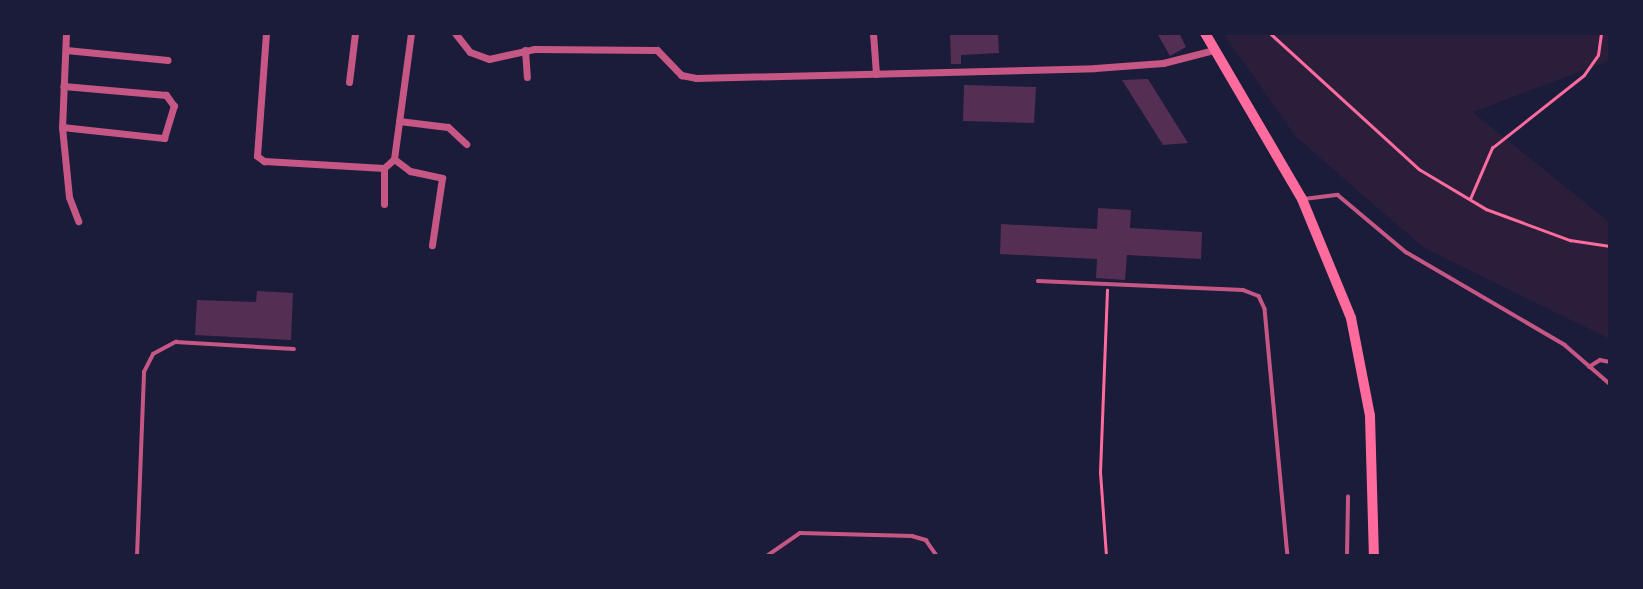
<!DOCTYPE html>
<style>
body{margin:0}
#map{position:relative;width:1643px;height:589px;overflow:hidden;background:#1b1b3a;font-family:Jost,sans-serif}
div>[style]{position:absolute}
[style*='--x']{left:calc(var(--x)*1px);top:calc(var(--y)*1px);width:calc(var(--w)*1px);rotate:calc(var(--a)*1deg)}
.green>*{inset:0;background:#2a1e3b}
.building>*{inset:0;background:#542f53}
.path>*{height:2.5px;margin:-1.25px;padding:0 1.25px;transform-origin:1.25px;border-radius:1.25px;background:#ff6b9d}
.service>*{height:3.5px;margin:-1.75px;padding:0 1.75px;transform-origin:1.75px;border-radius:1.75px;background:#c65784}
.minor>*{height:7px;margin:-3.5px;padding:0 3.5px;transform-origin:3.5px;border-radius:3.5px;background:#c65784}
.secondary>*{height:10px;margin:-5px;padding:0 5px;transform-origin:5px;border-radius:5px;background:#ff6b9d}
span{translate:-50% -50%;white-space:nowrap;text-align:center;line-height:1.15;-webkit-text-stroke:7px #1b1b3a;paint-order:stroke}
.frame{position:absolute;inset:0;border:35px solid #1b1b3a;pointer-events:none}
</style>
<div id="map">
<div class="green">
<div style="clip-path:polygon(1223px 33px,1610px 33px,1610px 60px,1473px 112px,1610px 223px,1610px 339px,1424px 248px,1296px 137px)"></div>
</div>
<div class="building">
<div style="clip-path:polygon(950px 33px,998px 33px,999px 53px,961px 55px,961px 64px,951px 64px)"></div>
<div style="clip-path:polygon(1157px 33px,1179px 33px,1186px 47px,1170px 56px)"></div>
<div style="clip-path:polygon(1148px 79px,1188px 143px,1163px 145px,1122px 80px)"></div>
<div style="clip-path:polygon(964px 85px,1036px 87px,1034px 123px,963px 121px)"></div>
<div style="clip-path:polygon(1098px 208px,1131px 210px,1130px 228px,1202px 232px,1201px 259px,1127px 255px,1125px 280px,1096px 278px,1097px 259px,1000px 254px,1001px 224px,1097px 229px)"></div>
<div style="clip-path:polygon(257px 291px,293px 293px,291px 340px,195px 335px,197px 300px,256px 302px)"></div>
</div>
<div class="path">
<div style="--x:1270;--y:33;--w:202;--a:42.4"></div>
<div style="--x:1419;--y:169;--w:78;--a:30.8"></div>
<div style="--x:1486;--y:209;--w:90;--a:20.3"></div>
<div style="--x:1570;--y:240;--w:40;--a:8.5"></div>
<div style="--x:1470;--y:199;--w:56;--a:-66.7"></div>
<div style="--x:1492;--y:148;--w:117;--a:-38.4"></div>
<div style="--x:1584;--y:75;--w:24;--a:-55"></div>
<div style="--x:1598;--y:55;--w:22;--a:-82"></div>
<div style="--x:1106;--y:556;--w:84;--a:-94.1"></div>
<div style="--x:1100;--y:472;--w:182;--a:-87.8"></div>
</div>
<div class="service">
<div style="--x:1304;--y:199;--w:34;--a:-7"></div>
<div style="--x:1338;--y:195;--w:89;--a:40"></div>
<div style="--x:1406;--y:252;--w:184;--a:30.3"></div>
<div style="--x:1565;--y:345;--w:60;--a:40.9"></div>
<div style="--x:1038;--y:281;--w:205;--a:2.5"></div>
<div style="--x:1243;--y:290;--w:17;--a:21"></div>
<div style="--x:1259;--y:296;--w:14;--a:65"></div>
<div style="--x:1265;--y:309;--w:248;--a:84.7"></div>
<div style="--x:1589;--y:367;--w:13;--a:-32"></div>
<div style="--x:1600;--y:360;--w:10;--a:11"></div>
<div style="--x:137;--y:556;--w:184;--a:-87.8"></div>
<div style="--x:144;--y:372;--w:20;--a:-63"></div>
<div style="--x:153;--y:354;--w:26;--a:-28"></div>
<div style="--x:176;--y:342;--w:118;--a:3.4"></div>
<div style="--x:767;--y:556;--w:40;--a:-34.9"></div>
<div style="--x:800;--y:533;--w:112;--a:1.5"></div>
<div style="--x:912;--y:536;--w:15;--a:16"></div>
<div style="--x:926;--y:540;--w:19;--a:55"></div>
<div style="--x:1347;--y:556;--w:59;--a:-89"></div>
</div>
<div class="minor">
<div style="--x:66;--y:33;--w:94;--a:92.4"></div>
<div style="--x:62;--y:127;--w:70;--a:84.3"></div>
<div style="--x:69;--y:197;--w:26;--a:69"></div>
<div style="--x:266;--y:33;--w:123;--a:94.2"></div>
<div style="--x:257;--y:156;--w:9;--a:36"></div>
<div style="--x:264;--y:161;--w:120;--a:3.3"></div>
<div style="--x:384;--y:168;--w:13;--a:-42"></div>
<div style="--x:394;--y:159;--w:127;--a:-82.3"></div>
<div style="--x:455;--y:33;--w:24;--a:52"></div>
<div style="--x:470;--y:52;--w:20;--a:20"></div>
<div style="--x:489;--y:59;--w:46;--a:-12.5"></div>
<div style="--x:534;--y:49;--w:123;--a:0.5"></div>
<div style="--x:657;--y:50;--w:35;--a:46"></div>
<div style="--x:681;--y:75;--w:15;--a:11"></div>
<div style="--x:696;--y:78;--w:399;--a:-1.4"></div>
<div style="--x:1095;--y:68;--w:68;--a:-4.2"></div>
<div style="--x:1163;--y:63;--w:53;--a:-14.3"></div>
<div style="--x:873;--y:33;--w:41;--a:85.8"></div>
<div style="--x:66;--y:50;--w:102;--a:5.6"></div>
<div style="--x:525;--y:50;--w:27;--a:86"></div>
<div style="--x:349;--y:82;--w:49;--a:-83"></div>
<div style="--x:399;--y:121;--w:49;--a:7"></div>
<div style="--x:448;--y:127;--w:25;--a:43"></div>
<div style="--x:62;--y:127;--w:103;--a:6.2"></div>
<div style="--x:164;--y:138;--w:34;--a:-73"></div>
<div style="--x:174;--y:106;--w:14;--a:-126"></div>
<div style="--x:166;--y:95;--w:103;--a:-175"></div>
<div style="--x:394;--y:159;--w:20;--a:37"></div>
<div style="--x:410;--y:171;--w:33;--a:12"></div>
<div style="--x:442;--y:178;--w:68;--a:98.5"></div>
<div style="--x:384;--y:204;--w:36;--a:-90"></div>
</div>
<div class="secondary">
<div style="--x:1205;--y:33;--w:192;--a:59.7"></div>
<div style="--x:1302;--y:199;--w:129;--a:67.6"></div>
<div style="--x:1351;--y:318;--w:100;--a:79"></div>
<div style="--x:1370;--y:416;--w:140;--a:88.4"></div>
</div>
<div class="frame"></div>
</div>
